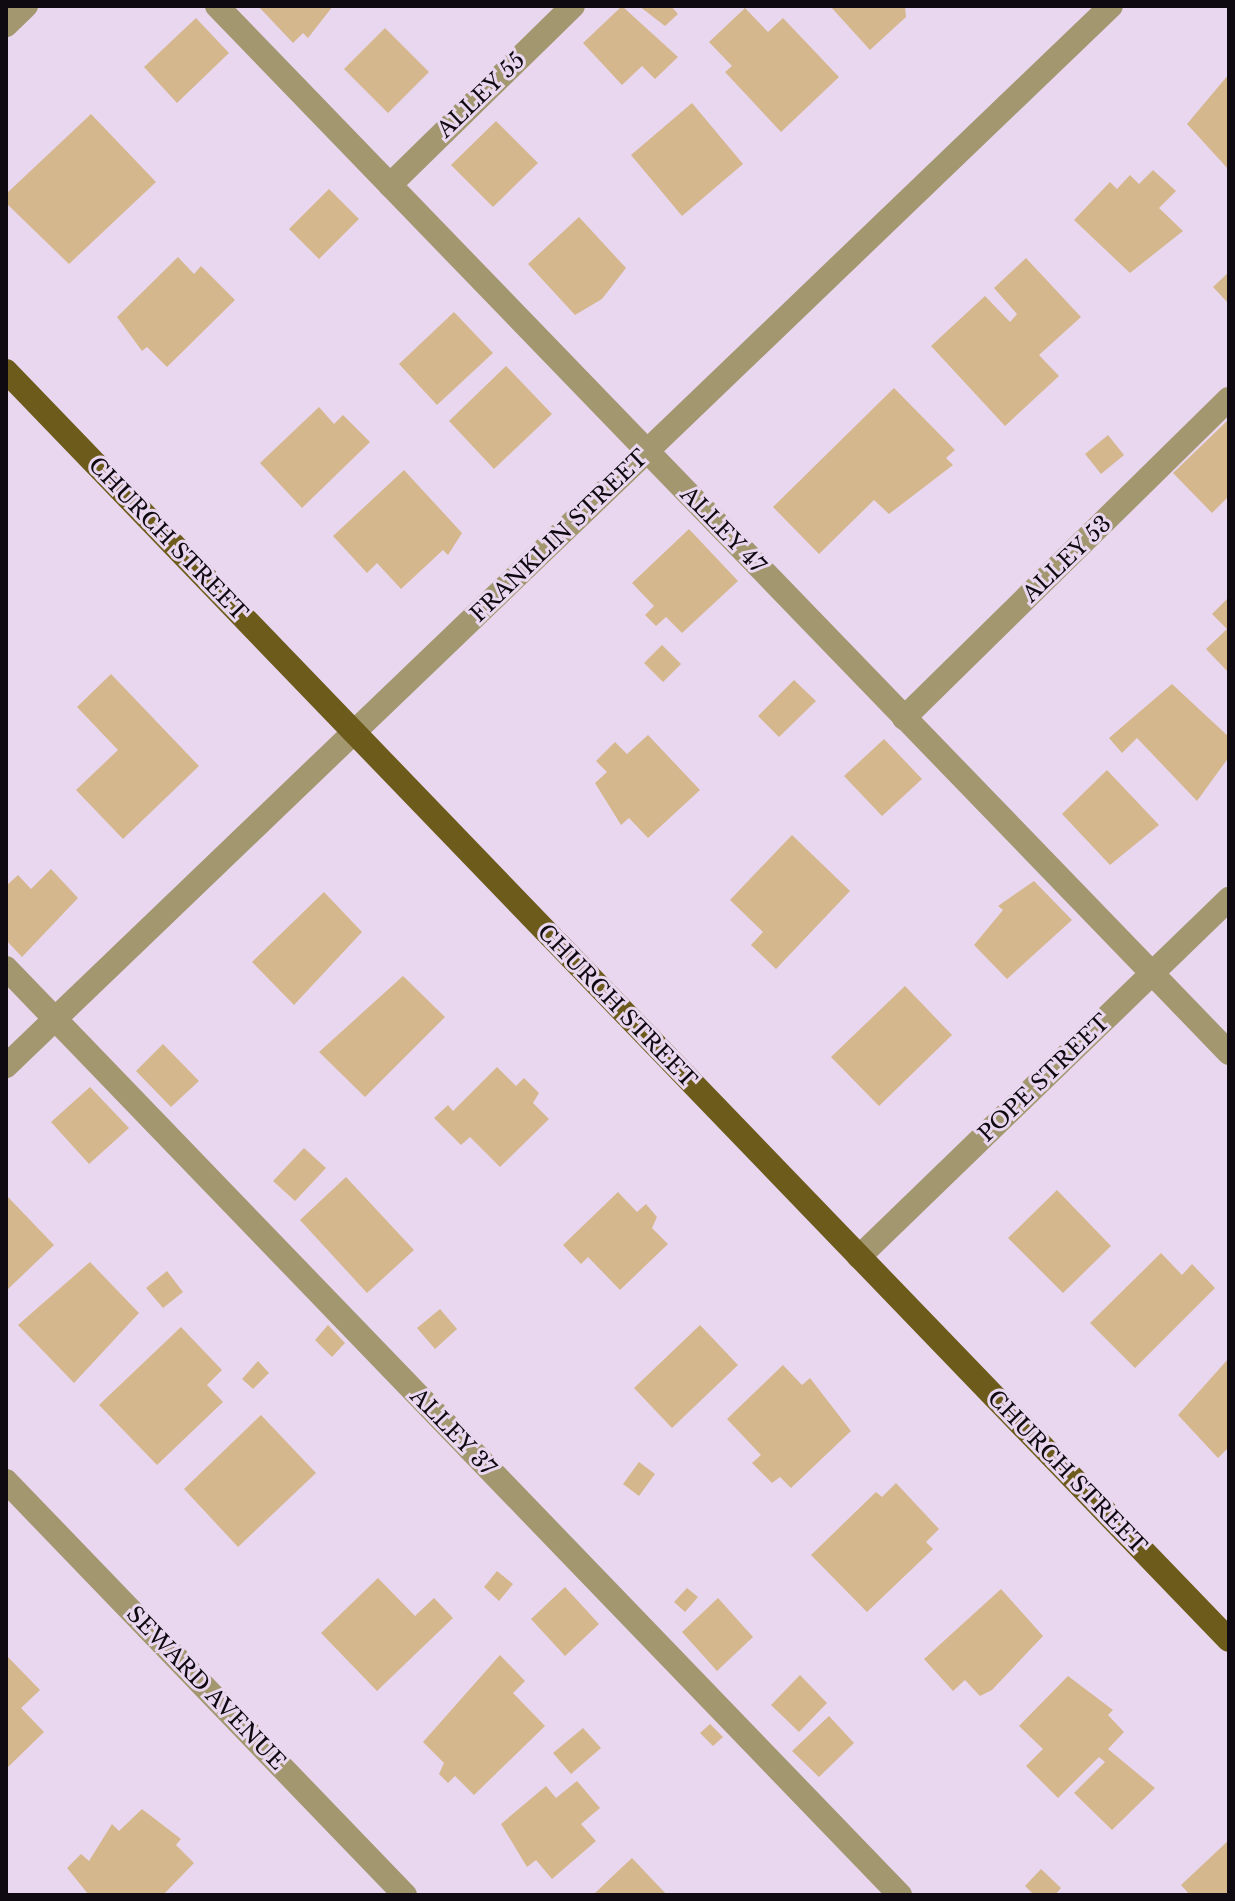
<!DOCTYPE html>
<style>
body{margin:0}
#map{position:relative;width:1235px;height:1901px;overflow:hidden;background:#e9d7ef;font-family:"Libre Baskerville",serif}
div>[style]{position:absolute}
[style*='--x']{left:calc(var(--x)*1px);top:calc(var(--y)*1px);width:calc(var(--w)*1px);rotate:calc(var(--a)*1deg)}
.building>*{inset:0;background:#d5b78e}
.minor>*{height:24px;margin:-12px;padding:0 12px;transform-origin:12px;border-radius:12px;background:#a39770}
.major>*{height:24px;margin:-12px;padding:0 12px;transform-origin:12px;border-radius:12px;background:#6d5b1b}
span{translate:-50% -50%;white-space:nowrap;text-align:center;line-height:1.15;-webkit-text-stroke:6px #e9d7ef;paint-order:stroke}
.street-label{font-size:22px;color:#0f0911}
.frame{position:absolute;inset:0;border:8px solid #0f0911;pointer-events:none}
</style>
<div id="map">
<div class="building">
<div style="clip-path:polygon(258px 6px,333px 6px,308px 38px,303px 33px,293px 43px)"></div>
<div style="clip-path:polygon(622px 6px,678px 57px,655px 79px,642px 66px,622px 85px,583px 43px)"></div>
<div style="clip-path:polygon(639px 6px,671px 6px,678px 14px,665px 26px)"></div>
<div style="clip-path:polygon(830px 6px,905px 6px,906px 17px,870px 50px)"></div>
<div style="clip-path:polygon(745px 8px,768px 32px,783px 18px,839px 77px,781px 132px,725px 72px,732px 66px,709px 42px)"></div>
<div style="clip-path:polygon(196px 18px,229px 53px,177px 103px,144px 67px)"></div>
<div style="clip-path:polygon(385px 28px,429px 72px,388px 113px,344px 69px)"></div>
<div style="clip-path:polygon(1229px 74px,1229px 170px,1187px 124px)"></div>
<div style="clip-path:polygon(692px 103px,743px 164px,682px 216px,631px 155px)"></div>
<div style="clip-path:polygon(91px 114px,156px 182px,69px 264px,6px 203px,6px 194px)"></div>
<div style="clip-path:polygon(496px 121px,538px 163px,493px 207px,451px 165px)"></div>
<div style="clip-path:polygon(1153px 170px,1176px 191px,1159px 208px,1183px 231px,1130px 273px,1074px 220px,1110px 182px,1117px 189px,1130px 175px,1139px 184px)"></div>
<div style="clip-path:polygon(329px 189px,359px 219px,319px 259px,289px 229px)"></div>
<div style="clip-path:polygon(579px 217px,626px 268px,602px 299px,575px 315px,528px 264px)"></div>
<div style="clip-path:polygon(178px 257px,194px 274px,201px 266px,235px 300px,167px 367px,147px 347px,142px 351px,117px 317px)"></div>
<div style="clip-path:polygon(1026px 258px,1081px 317px,1039px 355px,1059px 376px,1005px 426px,931px 346px,985px 296px,1010px 322px,1017px 314px,994px 288px)"></div>
<div style="clip-path:polygon(1229px 272px,1229px 304px,1213px 287px)"></div>
<div style="clip-path:polygon(454px 312px,493px 353px,437px 405px,399px 364px)"></div>
<div style="clip-path:polygon(506px 366px,552px 414px,494px 469px,449px 421px)"></div>
<div style="clip-path:polygon(894px 388px,955px 450px,946px 458px,953px 465px,889px 514px,874px 500px,819px 554px,773px 507px)"></div>
<div style="clip-path:polygon(319px 407px,334px 424px,343px 415px,370px 442px,302px 508px,260px 463px)"></div>
<div style="clip-path:polygon(1227px 421px,1229px 496px,1212px 513px,1173px 473px)"></div>
<div style="clip-path:polygon(1108px 435px,1124px 455px,1101px 474px,1085px 454px)"></div>
<div style="clip-path:polygon(404px 470px,462px 533px,448px 555px,443px 550px,401px 589px,377px 563px,367px 573px,333px 536px)"></div>
<div style="clip-path:polygon(689px 529px,738px 581px,682px 633px,666px 617px,656px 626px,645px 615px,654px 606px,632px 583px)"></div>
<div style="clip-path:polygon(1229px 597px,1229px 673px,1206px 649px,1227px 629px,1212px 614px)"></div>
<div style="clip-path:polygon(662px 645px,681px 664px,663px 682px,644px 663px)"></div>
<div style="clip-path:polygon(111px 674px,199px 766px,123px 839px,76px 790px,118px 750px,77px 707px)"></div>
<div style="clip-path:polygon(794px 680px,816px 701px,779px 737px,758px 716px)"></div>
<div style="clip-path:polygon(1172px 684px,1229px 737px,1229px 757px,1197px 801px,1137px 738px,1122px 753px,1109px 738px)"></div>
<div style="clip-path:polygon(648px 735px,700px 790px,648px 838px,629px 818px,621px 825px,595px 783px,607px 772px,596px 761px,615px 742px,627px 754px)"></div>
<div style="clip-path:polygon(884px 739px,922px 779px,882px 816px,844px 776px)"></div>
<div style="clip-path:polygon(1107px 770px,1159px 825px,1110px 865px,1062px 814px)"></div>
<div style="clip-path:polygon(792px 835px,850px 891px,776px 969px,751px 945px,763px 932px,730px 900px)"></div>
<div style="clip-path:polygon(51px 869px,78px 898px,22px 957px,6px 940px,6px 886px,18px 875px,31px 889px)"></div>
<div style="clip-path:polygon(1034px 881px,1072px 920px,1007px 979px,974px 945px,1003px 910px,998px 906px)"></div>
<div style="clip-path:polygon(324px 892px,362px 932px,294px 1005px,252px 962px)"></div>
<div style="clip-path:polygon(403px 976px,445px 1017px,365px 1097px,319px 1052px)"></div>
<div style="clip-path:polygon(905px 986px,952px 1035px,879px 1106px,831px 1057px)"></div>
<div style="clip-path:polygon(163px 1044px,199px 1081px,171px 1107px,136px 1071px)"></div>
<div style="clip-path:polygon(497px 1067px,516px 1086px,524px 1078px,539px 1093px,533px 1103px,549px 1119px,500px 1167px,470px 1137px,461px 1145px,434px 1118px,448px 1105px,453px 1111px)"></div>
<div style="clip-path:polygon(90px 1087px,129px 1128px,89px 1164px,51px 1122px)"></div>
<div style="clip-path:polygon(304px 1148px,326px 1168px,295px 1201px,273px 1181px)"></div>
<div style="clip-path:polygon(346px 1177px,414px 1250px,367px 1293px,300px 1220px)"></div>
<div style="clip-path:polygon(1057px 1190px,1111px 1246px,1063px 1293px,1008px 1238px)"></div>
<div style="clip-path:polygon(618px 1192px,637px 1212px,646px 1204px,657px 1217px,652px 1228px,668px 1244px,620px 1290px,588px 1257px,581px 1264px,563px 1245px)"></div>
<div style="clip-path:polygon(6px 1195px,54px 1245px,6px 1291px)"></div>
<div style="clip-path:polygon(1161px 1253px,1182px 1275px,1192px 1264px,1215px 1288px,1135px 1368px,1090px 1323px)"></div>
<div style="clip-path:polygon(90px 1262px,139px 1313px,74px 1383px,18px 1325px)"></div>
<div style="clip-path:polygon(167px 1271px,183px 1292px,163px 1308px,146px 1288px)"></div>
<div style="clip-path:polygon(440px 1309px,457px 1329px,435px 1349px,417px 1328px)"></div>
<div style="clip-path:polygon(328px 1325px,345px 1343px,332px 1357px,315px 1340px)"></div>
<div style="clip-path:polygon(700px 1325px,738px 1365px,672px 1428px,634px 1388px)"></div>
<div style="clip-path:polygon(181px 1327px,222px 1370px,207px 1385px,223px 1402px,157px 1465px,99px 1405px)"></div>
<div style="clip-path:polygon(1229px 1358px,1229px 1447px,1218px 1458px,1178px 1415px)"></div>
<div style="clip-path:polygon(258px 1361px,269px 1373px,253px 1389px,242px 1379px)"></div>
<div style="clip-path:polygon(783px 1365px,802px 1385px,810px 1378px,851px 1431px,791px 1488px,780px 1477px,772px 1483px,752px 1463px,761px 1455px,727px 1419px)"></div>
<div style="clip-path:polygon(261px 1415px,316px 1473px,238px 1547px,184px 1489px)"></div>
<div style="clip-path:polygon(639px 1462px,655px 1474px,639px 1496px,623px 1484px)"></div>
<div style="clip-path:polygon(896px 1483px,939px 1529px,926px 1542px,933px 1549px,867px 1612px,811px 1555px,876px 1492px,882px 1497px)"></div>
<div style="clip-path:polygon(497px 1571px,513px 1584px,499px 1601px,484px 1587px)"></div>
<div style="clip-path:polygon(378px 1578px,415px 1616px,434px 1598px,453px 1618px,377px 1691px,321px 1633px)"></div>
<div style="clip-path:polygon(565px 1587px,599px 1624px,565px 1656px,531px 1619px)"></div>
<div style="clip-path:polygon(687px 1588px,698px 1597px,685px 1612px,674px 1602px)"></div>
<div style="clip-path:polygon(1001px 1589px,1043px 1636px,992px 1690px,980px 1696px,965px 1680px,953px 1691px,924px 1659px)"></div>
<div style="clip-path:polygon(718px 1598px,753px 1637px,717px 1671px,682px 1632px)"></div>
<div style="clip-path:polygon(6px 1655px,40px 1690px,21px 1708px,44px 1732px,6px 1769px)"></div>
<div style="clip-path:polygon(500px 1655px,525px 1681px,513px 1693px,545px 1726px,474px 1795px,455px 1776px,448px 1783px,439px 1774px,444px 1763px,423px 1742px)"></div>
<div style="clip-path:polygon(800px 1675px,827px 1703px,799px 1732px,771px 1705px)"></div>
<div style="clip-path:polygon(1068px 1676px,1113px 1710px,1108px 1715px,1124px 1732px,1108px 1749px,1155px 1788px,1112px 1830px,1074px 1793px,1105px 1762px,1099px 1757px,1058px 1798px,1026px 1766px,1043px 1749px,1019px 1726px)"></div>
<div style="clip-path:polygon(829px 1716px,854px 1743px,819px 1777px,792px 1751px)"></div>
<div style="clip-path:polygon(710px 1724px,723px 1737px,713px 1746px,700px 1733px)"></div>
<div style="clip-path:polygon(583px 1728px,601px 1748px,571px 1774px,553px 1753px)"></div>
<div style="clip-path:polygon(577px 1781px,600px 1808px,581px 1824px,596px 1841px,552px 1879px,536px 1860px,527px 1867px,501px 1824px,546px 1786px,556px 1798px)"></div>
<div style="clip-path:polygon(142px 1809px,181px 1839px,176px 1845px,194px 1863px,163px 1895px,89px 1895px,67px 1868px,81px 1854px,89px 1861px,112px 1824px,119px 1831px)"></div>
<div style="clip-path:polygon(1229px 1840px,1229px 1895px,1190px 1895px,1181px 1885px)"></div>
<div style="clip-path:polygon(632px 1858px,667px 1895px,593px 1895px,617px 1872px)"></div>
<div style="clip-path:polygon(1041px 1869px,1061px 1888px,1055px 1895px,1034px 1895px,1025px 1886px)"></div>
</div>
<div class="minor">
<div style="--x:217;--y:6;--w:1456;--a:45.97"></div>
<div style="--x:6;--y:25;--w:28;--a:-44"></div>
<div style="--x:390;--y:185;--w:256;--a:-44.4"></div>
<div style="--x:904;--y:718;--w:455;--a:-44.5"></div>
<div style="--x:6;--y:968;--w:1288;--a:46.04"></div>
<div style="--x:6;--y:1066;--w:1531;--a:-43.81"></div>
<div style="--x:859;--y:1257;--w:515;--a:-44.06"></div>
<div style="--x:6;--y:1481;--w:575;--a:46.06"></div>
</div>
<div class="major">
<div style="--x:6;--y:371;--w:1762;--a:46.06"></div>
</div>
<div class="street-label">
<span style="left:481px;top:95px;rotate:-44deg">ALLEY 55</span>
<span style="left:723px;top:530px;rotate:46deg">ALLEY 47</span>
<span style="left:559px;top:536px;rotate:-44deg">FRANKLIN STREET</span>
<span style="left:168px;top:539px;rotate:46deg">CHURCH STREET</span>
<span style="left:1067px;top:559px;rotate:-44deg">ALLEY 53</span>
<span style="left:617px;top:1006px;rotate:46deg">CHURCH STREET</span>
<span style="left:1044px;top:1078px;rotate:-44deg">POPE STREET</span>
<span style="left:453px;top:1432px;rotate:46deg">ALLEY 37</span>
<span style="left:1067px;top:1472px;rotate:46deg">CHURCH STREET</span>
<span style="left:206px;top:1688px;rotate:46deg">SEWARD AVENUE</span>
</div>
<div class="frame"></div>
</div>
